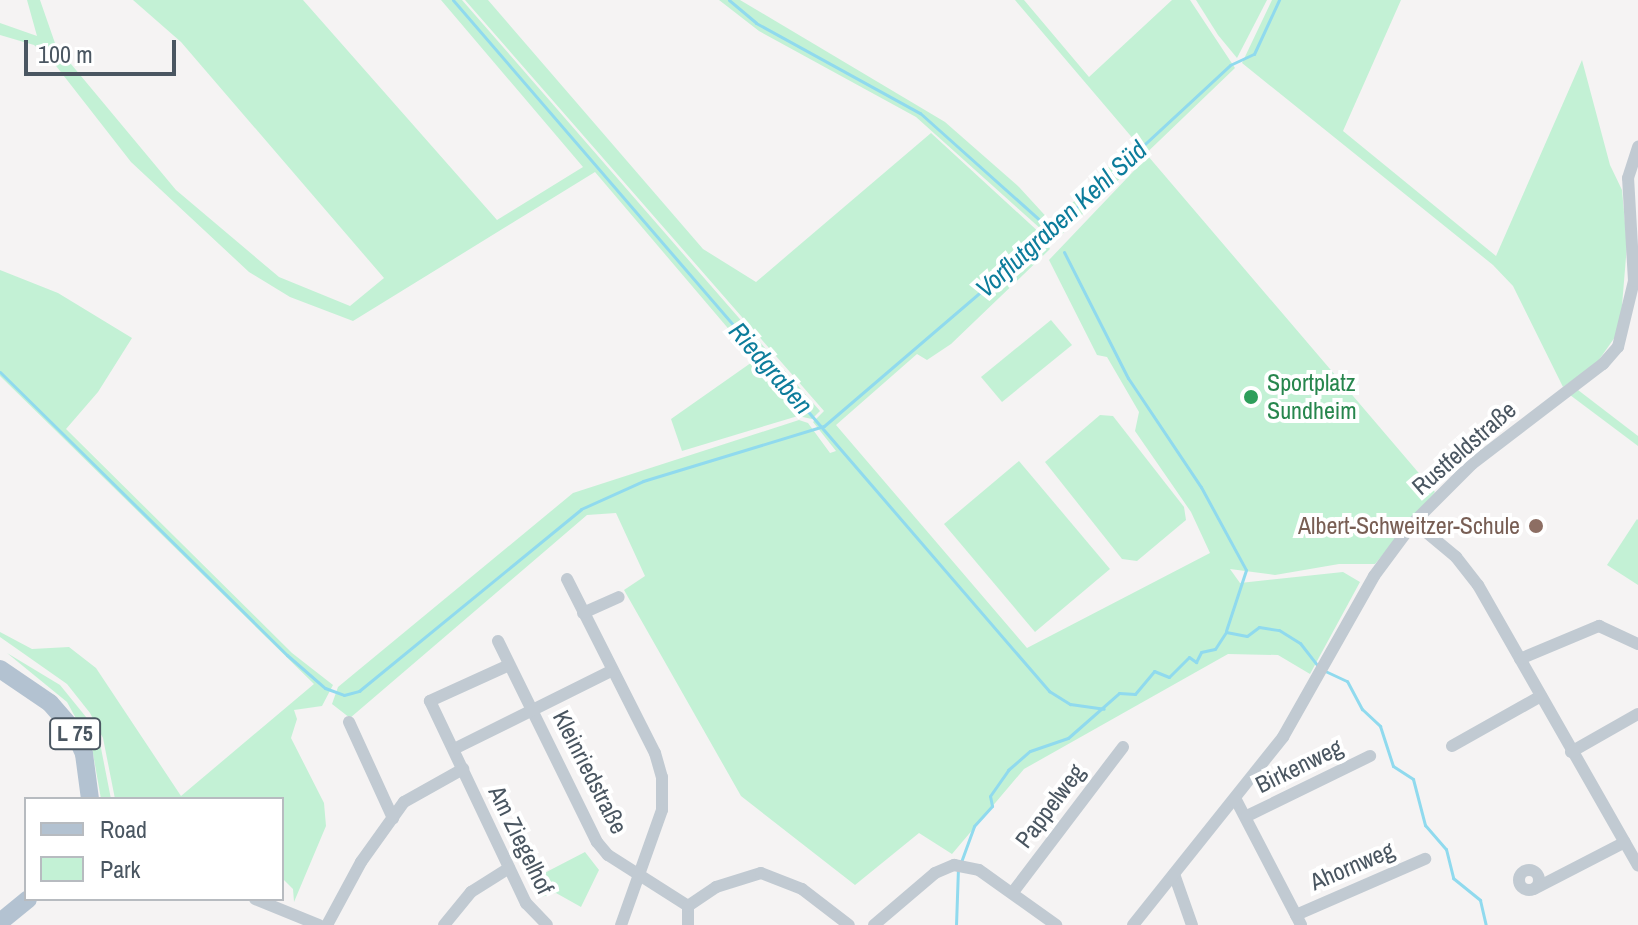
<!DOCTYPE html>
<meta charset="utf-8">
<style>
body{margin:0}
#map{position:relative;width:1638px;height:925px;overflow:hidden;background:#f5f3f3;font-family:"Archivo Narrow",sans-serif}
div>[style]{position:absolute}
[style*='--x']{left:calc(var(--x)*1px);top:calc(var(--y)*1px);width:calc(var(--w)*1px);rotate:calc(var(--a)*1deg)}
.green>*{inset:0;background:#c3f1d5}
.stream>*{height:3px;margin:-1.5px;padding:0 1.5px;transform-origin:1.5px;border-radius:1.5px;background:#90daee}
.street>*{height:12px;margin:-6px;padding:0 6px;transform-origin:6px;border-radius:6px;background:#c1cad2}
.street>.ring{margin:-6px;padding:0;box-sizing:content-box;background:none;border:12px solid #c1cad2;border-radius:50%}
.primary>*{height:18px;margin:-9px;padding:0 9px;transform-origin:9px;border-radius:9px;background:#b3c2d1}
.dots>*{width:22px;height:22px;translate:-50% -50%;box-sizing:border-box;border:4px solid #fff;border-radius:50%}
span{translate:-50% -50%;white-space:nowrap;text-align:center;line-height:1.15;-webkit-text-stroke:8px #fff;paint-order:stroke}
.shield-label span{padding:2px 6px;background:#fff;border:2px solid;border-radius:6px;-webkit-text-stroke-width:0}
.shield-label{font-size:22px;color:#4a5661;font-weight:700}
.leisure-label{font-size:24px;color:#27864d}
.left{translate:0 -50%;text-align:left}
.street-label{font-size:24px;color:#4a5661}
.education-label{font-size:24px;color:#785e54}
.right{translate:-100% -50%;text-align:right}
.water-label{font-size:26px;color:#0c7c9b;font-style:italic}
.legend{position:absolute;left:24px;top:797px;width:260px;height:104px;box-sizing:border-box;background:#fff;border:2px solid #b7bbc0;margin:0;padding:10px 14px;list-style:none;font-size:24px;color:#4a5661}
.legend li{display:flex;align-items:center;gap:16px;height:40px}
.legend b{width:40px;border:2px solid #b7bbc0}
.scale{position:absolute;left:24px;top:40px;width:152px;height:36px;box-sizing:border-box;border:4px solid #4a5661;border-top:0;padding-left:10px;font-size:24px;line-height:28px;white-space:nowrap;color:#4a5661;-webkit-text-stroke:6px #fff;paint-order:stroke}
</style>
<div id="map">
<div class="green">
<div style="clip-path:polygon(27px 0,40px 0,56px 46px,176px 190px,279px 277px,350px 306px,384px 278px,181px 42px,133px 0,303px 0,497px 220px,583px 167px,441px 0,462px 0,820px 411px,812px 419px,798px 416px,682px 451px,671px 419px,755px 360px,595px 172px,353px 321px,290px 297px,249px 272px,131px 162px,53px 62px,34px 45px,0 35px,0 23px,37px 36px)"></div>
<div style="clip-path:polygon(465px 0,488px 0,703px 249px,756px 282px,931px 133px,1042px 235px,1050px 249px,951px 344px,927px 360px,917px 354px,836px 425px,1027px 648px,1210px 553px,1191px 512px,1135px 431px,1139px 412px,1107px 357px,1097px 355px,1049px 260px,1148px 156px,1435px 492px,1375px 564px,1339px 564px,1275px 575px,1230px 569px,1240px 583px,1343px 572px,1360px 582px,1310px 674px,1278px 655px,1228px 654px,1024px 769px,952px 854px,919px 833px,855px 885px,741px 796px,624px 590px,645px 576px,616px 513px,587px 515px,350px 718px,332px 704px,338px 687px,573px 493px,799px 420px,808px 423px,830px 453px,836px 451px,813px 422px,824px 411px)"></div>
<div style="clip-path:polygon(719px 0,740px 0,945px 122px,1019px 187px,1052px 223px,1135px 141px,1015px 0,1024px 0,1089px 77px,1172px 0,1190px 0,1235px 68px,1059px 237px,1051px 238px,916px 117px,759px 31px)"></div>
<div style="clip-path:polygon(1196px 0,1267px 0,1237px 58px,1218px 35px)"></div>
<div style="clip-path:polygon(1272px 0,1401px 0,1343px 131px,1496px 256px,1582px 60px,1610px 165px,1622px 190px,1627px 245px,1620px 330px,1596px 364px,1563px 387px,1513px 286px,1493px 265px,1242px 63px)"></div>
<div style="clip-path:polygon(0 270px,58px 293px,132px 338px,98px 392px,66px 429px,292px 653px,333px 685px,322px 706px,294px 710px,297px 719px,291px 738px,324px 803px,326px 826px,294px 902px,293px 889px,282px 878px,282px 799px,115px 799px,103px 738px,90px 713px,67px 684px,0 637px,0 632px,32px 649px,69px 647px,96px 668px,181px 796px,314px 684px,0 376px)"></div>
<div style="clip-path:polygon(1051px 320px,1072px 345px,1002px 402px,981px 377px)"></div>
<div style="clip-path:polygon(1578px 390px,1638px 436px,1638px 446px,1570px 395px)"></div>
<div style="clip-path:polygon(1100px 415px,1113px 416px,1184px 507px,1186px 520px,1137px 561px,1122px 559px,1045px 462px)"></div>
<div style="clip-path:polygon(1019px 461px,1110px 569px,1035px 632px,944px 524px)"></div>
<div style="clip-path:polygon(1637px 519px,1638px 520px,1638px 585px,1607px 565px)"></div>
<div style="clip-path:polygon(7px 653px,60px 685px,86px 717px,99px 738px,111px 799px,101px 799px,92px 748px,67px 702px)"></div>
<div style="clip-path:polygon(585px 852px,599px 870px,581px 907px,556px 893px,537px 898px,529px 881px)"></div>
</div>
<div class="stream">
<div style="--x:453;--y:0;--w:913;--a:49.22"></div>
<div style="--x:1049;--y:691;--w:25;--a:32"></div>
<div style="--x:1070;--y:704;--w:34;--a:8"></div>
<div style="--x:729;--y:0;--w:35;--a:40"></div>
<div style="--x:756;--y:23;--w:187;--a:28.8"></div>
<div style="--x:920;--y:113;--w:176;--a:41.8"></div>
<div style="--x:1064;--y:252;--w:141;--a:63.1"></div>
<div style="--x:1128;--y:378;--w:131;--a:56.2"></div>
<div style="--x:1201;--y:487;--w:94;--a:61.5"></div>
<div style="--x:1246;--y:570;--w:64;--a:108.2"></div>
<div style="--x:0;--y:372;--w:403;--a:44.6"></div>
<div style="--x:287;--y:655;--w:50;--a:41"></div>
<div style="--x:325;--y:688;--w:20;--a:20"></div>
<div style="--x:344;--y:695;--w:16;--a:-15"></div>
<div style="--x:359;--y:691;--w:287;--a:-39.3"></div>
<div style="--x:581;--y:509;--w:68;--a:-24.3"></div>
<div style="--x:643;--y:481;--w:189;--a:-16.9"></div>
<div style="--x:824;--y:426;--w:283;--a:-40.6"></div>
<div style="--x:1039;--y:242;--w:260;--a:-42.8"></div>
<div style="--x:1230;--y:65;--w:26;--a:-25"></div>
<div style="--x:1254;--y:54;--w:60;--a:-65.2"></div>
<div style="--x:1323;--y:670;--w:26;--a:25"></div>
<div style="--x:1347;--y:681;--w:32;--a:62"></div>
<div style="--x:1362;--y:709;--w:25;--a:43"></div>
<div style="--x:1380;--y:726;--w:42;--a:72"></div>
<div style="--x:1393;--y:766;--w:24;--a:33"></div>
<div style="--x:1413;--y:779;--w:48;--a:75.4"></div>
<div style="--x:1425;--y:825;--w:32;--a:49"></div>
<div style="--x:1446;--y:849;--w:30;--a:76"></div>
<div style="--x:1453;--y:878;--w:35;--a:39"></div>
<div style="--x:1480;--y:900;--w:26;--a:77"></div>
<div style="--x:961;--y:862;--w:38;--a:-70"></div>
<div style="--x:974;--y:826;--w:27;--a:-48"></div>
<div style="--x:992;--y:806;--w:10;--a:-101"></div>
<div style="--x:990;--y:796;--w:32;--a:-55"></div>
<div style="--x:1008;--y:770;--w:29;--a:-41"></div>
<div style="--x:1030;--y:751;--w:40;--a:-18.9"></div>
<div style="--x:1068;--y:738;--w:68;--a:-41.4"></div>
<div style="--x:1119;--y:693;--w:16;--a:4"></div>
<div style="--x:1135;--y:694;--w:30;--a:-50"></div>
<div style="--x:1154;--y:671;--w:16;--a:22"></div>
<div style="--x:1169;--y:677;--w:28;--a:-45"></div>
<div style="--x:1189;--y:657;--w:9;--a:36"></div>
<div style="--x:1196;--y:662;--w:11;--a:-63"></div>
<div style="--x:1201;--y:652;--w:14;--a:-12"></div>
<div style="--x:1215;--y:649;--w:20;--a:-57"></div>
<div style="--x:1226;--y:632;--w:21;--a:11"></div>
<div style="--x:1247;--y:636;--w:15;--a:-37"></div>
<div style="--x:1259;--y:627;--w:20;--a:9"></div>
<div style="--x:1279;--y:630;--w:25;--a:32"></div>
<div style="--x:1300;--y:643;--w:28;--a:52"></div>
<div style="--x:956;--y:925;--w:56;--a:-88"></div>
</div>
<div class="street">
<div style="--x:1414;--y:522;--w:55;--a:39.8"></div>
<div style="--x:1456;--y:557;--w:36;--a:52"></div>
<div style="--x:1478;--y:585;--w:323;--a:60.3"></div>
<div style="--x:567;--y:579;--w:195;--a:63.2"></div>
<div style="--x:655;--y:753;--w:25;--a:74"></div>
<div style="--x:662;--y:777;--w:33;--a:90"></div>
<div style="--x:662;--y:810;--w:122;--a:109.6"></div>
<div style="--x:583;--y:613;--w:39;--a:-24"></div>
<div style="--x:498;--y:641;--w:224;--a:63.8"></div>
<div style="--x:597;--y:842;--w:17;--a:50"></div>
<div style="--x:608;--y:855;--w:95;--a:32.5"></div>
<div style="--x:688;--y:906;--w:19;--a:90"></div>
<div style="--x:1520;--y:659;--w:86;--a:-22.7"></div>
<div style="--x:1599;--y:626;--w:43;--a:24.8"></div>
<div style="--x:509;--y:665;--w:87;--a:155.5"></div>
<div style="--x:430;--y:701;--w:224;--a:64.6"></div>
<div style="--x:526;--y:903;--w:30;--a:46"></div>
<div style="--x:349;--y:722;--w:106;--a:65.4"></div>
<div style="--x:1452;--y:746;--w:102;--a:-29.3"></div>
<div style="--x:454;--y:749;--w:175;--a:-26.4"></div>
<div style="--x:1571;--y:752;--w:77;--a:-29.6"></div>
<div style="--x:1235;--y:798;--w:143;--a:62.5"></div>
<div style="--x:1247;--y:816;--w:137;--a:-26"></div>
<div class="ring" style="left:1519px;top:870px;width:8px;height:8px"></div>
<div style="--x:1174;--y:874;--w:54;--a:70.6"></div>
<div style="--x:1534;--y:889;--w:102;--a:-27.3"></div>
<div style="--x:1013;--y:892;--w:182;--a:-52.8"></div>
<div style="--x:255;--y:899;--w:69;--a:22.1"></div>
<div style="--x:688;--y:906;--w:34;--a:-34"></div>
<div style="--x:716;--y:887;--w:47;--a:-17.3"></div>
<div style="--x:761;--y:873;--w:44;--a:21.3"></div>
<div style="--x:802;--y:889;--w:59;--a:37.5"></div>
<div style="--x:1296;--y:915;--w:141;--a:-23.5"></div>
<div style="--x:327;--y:925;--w:72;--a:-61.6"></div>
<div style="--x:361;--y:862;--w:74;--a:-54.4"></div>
<div style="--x:404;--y:802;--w:68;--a:-29.2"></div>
<div style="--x:444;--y:925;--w:43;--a:-50.7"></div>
<div style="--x:471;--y:892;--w:45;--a:-32.3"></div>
<div style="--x:874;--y:925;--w:80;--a:-40.4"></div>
<div style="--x:935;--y:873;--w:21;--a:-23"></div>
<div style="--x:954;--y:865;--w:25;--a:11"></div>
<div style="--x:979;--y:870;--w:95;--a:35.5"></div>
<div style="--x:1133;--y:925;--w:241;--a:-51.4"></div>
<div style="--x:1283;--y:737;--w:185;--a:-60.5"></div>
<div style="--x:1374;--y:576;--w:67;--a:-53.5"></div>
<div style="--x:1414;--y:522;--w:82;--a:-45"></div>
<div style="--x:1472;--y:464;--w:165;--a:-37.4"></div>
<div style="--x:1603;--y:364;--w:23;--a:-49"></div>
<div style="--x:1618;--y:347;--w:68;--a:-76.4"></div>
<div style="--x:1634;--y:281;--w:103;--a:-93.3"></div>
<div style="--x:1628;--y:178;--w:33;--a:-72"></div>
</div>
<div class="primary">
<div style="--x:0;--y:669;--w:60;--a:34.2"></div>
<div style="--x:50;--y:703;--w:35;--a:49"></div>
<div style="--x:73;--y:729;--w:27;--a:66"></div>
<div style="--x:84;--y:754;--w:45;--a:82.4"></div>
<div style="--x:0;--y:922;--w:36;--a:-39"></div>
</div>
<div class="dots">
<div style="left:1251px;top:397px;background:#2e9e5b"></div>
<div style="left:1536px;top:526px;background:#8d6e63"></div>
</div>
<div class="shield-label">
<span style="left:75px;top:734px">L 75</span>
</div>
<div class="leisure-label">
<span class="left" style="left:1267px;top:397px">Sportplatz<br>Sundheim</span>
</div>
<div class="street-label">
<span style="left:1464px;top:448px;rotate:-41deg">Rustfeldstraße</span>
<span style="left:1299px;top:766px;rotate:-26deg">Birkenweg</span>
<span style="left:590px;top:772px;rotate:63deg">Kleinriedstraße</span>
<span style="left:1050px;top:806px;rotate:-53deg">Pappelweg</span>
<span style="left:521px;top:840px;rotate:64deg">Am Ziegelhof</span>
<span style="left:1352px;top:866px;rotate:-23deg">Ahornweg</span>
</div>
<div class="education-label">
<span class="right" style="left:1520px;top:526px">Albert-Schweitzer-Schule</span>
</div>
<div class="water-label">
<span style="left:1061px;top:219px;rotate:-42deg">Vorflutgraben Kehl Süd</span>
<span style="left:771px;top:368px;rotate:49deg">Riedgraben</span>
</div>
<ul class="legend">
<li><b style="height:10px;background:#b3c2d1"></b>Road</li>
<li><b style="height:22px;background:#c3f1d5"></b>Park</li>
</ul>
<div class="scale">100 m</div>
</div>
